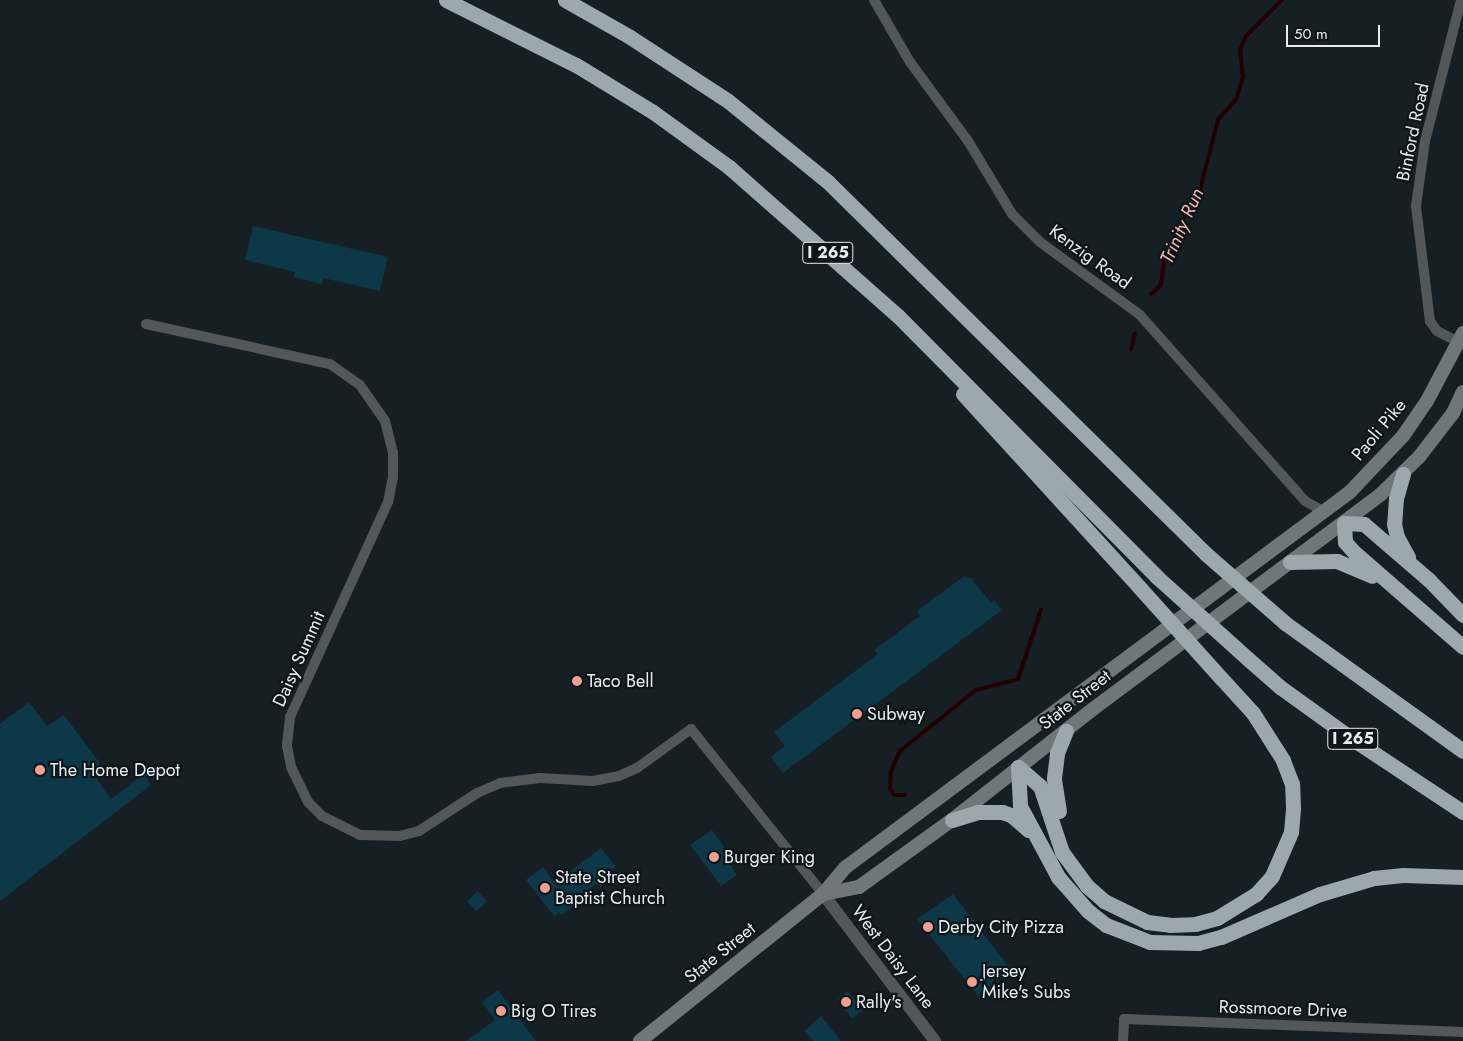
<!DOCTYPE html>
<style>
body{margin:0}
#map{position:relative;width:1463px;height:1041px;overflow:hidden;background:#161f23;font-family:Jost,sans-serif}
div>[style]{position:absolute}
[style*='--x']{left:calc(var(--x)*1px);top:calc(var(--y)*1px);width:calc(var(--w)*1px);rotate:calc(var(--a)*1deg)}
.stream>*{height:4px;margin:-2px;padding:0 2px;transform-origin:2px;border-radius:2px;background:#230000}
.building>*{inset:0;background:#0c3847}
.minor>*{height:10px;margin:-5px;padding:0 5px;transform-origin:5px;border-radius:5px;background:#525759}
.tertiary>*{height:12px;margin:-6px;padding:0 6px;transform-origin:6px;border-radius:6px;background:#525759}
.secondary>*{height:14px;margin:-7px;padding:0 7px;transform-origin:7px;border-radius:7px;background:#70777b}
.motorway>*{height:15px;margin:-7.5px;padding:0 7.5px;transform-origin:7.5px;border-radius:7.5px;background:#9ca8ad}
.motorway-bridge>*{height:15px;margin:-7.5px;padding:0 7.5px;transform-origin:7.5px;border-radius:7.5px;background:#9ca8ad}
.dots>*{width:14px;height:14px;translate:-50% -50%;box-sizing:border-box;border:2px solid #0d161a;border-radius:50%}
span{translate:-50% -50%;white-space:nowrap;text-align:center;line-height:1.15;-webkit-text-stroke:4.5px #0d161a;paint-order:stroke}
.shield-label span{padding:1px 4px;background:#0d161a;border:1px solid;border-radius:4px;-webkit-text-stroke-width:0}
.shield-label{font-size:16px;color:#e6ecef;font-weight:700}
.street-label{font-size:18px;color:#e6ecef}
.poi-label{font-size:18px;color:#e6ecef}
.left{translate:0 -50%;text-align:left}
.water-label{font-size:19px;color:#f6b5ab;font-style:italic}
.scale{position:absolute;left:1286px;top:25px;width:94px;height:22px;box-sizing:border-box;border:2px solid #e6ecef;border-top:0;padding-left:6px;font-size:15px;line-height:18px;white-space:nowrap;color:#e6ecef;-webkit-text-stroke:4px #0d161a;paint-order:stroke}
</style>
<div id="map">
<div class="stream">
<div style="--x:1151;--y:294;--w:13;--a:-42"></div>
<div style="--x:1161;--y:285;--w:24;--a:-83"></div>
<div style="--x:1164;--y:261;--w:43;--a:-66.4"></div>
<div style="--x:1181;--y:222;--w:30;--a:-56"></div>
<div style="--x:1198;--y:197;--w:80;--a:-75.4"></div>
<div style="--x:1218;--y:120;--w:28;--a:-49"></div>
<div style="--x:1236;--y:99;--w:22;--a:-72"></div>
<div style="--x:1243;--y:78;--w:28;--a:-96"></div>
<div style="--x:1240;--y:50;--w:15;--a:-67"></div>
<div style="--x:1246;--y:36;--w:51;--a:-45"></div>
<div style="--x:1131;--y:349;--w:16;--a:-76"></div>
<div style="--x:905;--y:795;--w:11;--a:180"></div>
<div style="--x:894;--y:795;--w:8;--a:-120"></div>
<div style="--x:890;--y:788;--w:17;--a:-87"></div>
<div style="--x:891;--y:771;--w:22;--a:-66"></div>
<div style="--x:900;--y:751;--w:97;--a:-38.8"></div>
<div style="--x:976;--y:690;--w:43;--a:-14.7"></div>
<div style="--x:1018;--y:679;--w:73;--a:-71.6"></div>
</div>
<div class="building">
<div style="clip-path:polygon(253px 226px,388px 257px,380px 291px,323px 278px,322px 284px,294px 277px,295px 272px,245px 260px)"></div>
<div style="clip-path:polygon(963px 577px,971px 578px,991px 603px,994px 601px,1002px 610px,783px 773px,771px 757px,785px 746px,774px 732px,878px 654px,874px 650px,920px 616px,917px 611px)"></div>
<div style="clip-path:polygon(29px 702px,47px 726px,64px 715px,105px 770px,96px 778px,111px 799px,144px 774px,151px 785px,0 901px,0 724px)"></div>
<div style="clip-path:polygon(712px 830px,727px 851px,730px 856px,726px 859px,737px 875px,721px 886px,690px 845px)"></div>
<div style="clip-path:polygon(601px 848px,616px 867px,581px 896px,583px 899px,562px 915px,559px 912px,554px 916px,526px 880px,543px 867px,555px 883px)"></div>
<div style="clip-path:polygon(478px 891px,487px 902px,476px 911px,467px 901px)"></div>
<div style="clip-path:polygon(953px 894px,1011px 970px,978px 996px,917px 919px)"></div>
<div style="clip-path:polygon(498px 990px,536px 1041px,466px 1041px,495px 1020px,482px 1002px)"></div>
<div style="clip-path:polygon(848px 991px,863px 1010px,852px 1019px,838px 999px)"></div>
<div style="clip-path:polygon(821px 1016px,841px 1041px,813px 1041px,805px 1031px)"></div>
</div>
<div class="minor">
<div style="--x:874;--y:0;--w:72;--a:59.9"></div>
<div style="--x:910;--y:62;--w:98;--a:53.7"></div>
<div style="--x:968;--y:141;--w:85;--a:58.9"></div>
<div style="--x:1012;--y:214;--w:40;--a:45"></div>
<div style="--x:1040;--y:242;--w:124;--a:36.1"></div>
<div style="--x:1140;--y:315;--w:249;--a:48.4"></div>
<div style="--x:1305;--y:501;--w:21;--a:29"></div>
<div style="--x:1461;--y:0;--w:146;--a:104.3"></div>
<div style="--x:1425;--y:141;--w:66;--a:97.9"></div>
<div style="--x:1416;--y:206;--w:116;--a:83.1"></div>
<div style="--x:1430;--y:321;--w:12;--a:55"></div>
<div style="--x:1437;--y:331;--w:29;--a:27"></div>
<div style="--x:146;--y:324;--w:188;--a:12.3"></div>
<div style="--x:330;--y:364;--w:37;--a:35"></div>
<div style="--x:360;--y:385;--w:44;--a:55.2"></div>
<div style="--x:385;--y:421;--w:32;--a:76"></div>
<div style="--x:393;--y:452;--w:25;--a:90"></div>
<div style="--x:393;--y:477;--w:25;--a:101"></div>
<div style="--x:388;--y:502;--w:236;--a:114.5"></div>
<div style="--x:290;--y:717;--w:29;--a:96"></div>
<div style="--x:287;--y:746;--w:21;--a:79"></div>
<div style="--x:291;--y:767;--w:39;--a:64"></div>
<div style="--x:308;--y:802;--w:20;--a:45"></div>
<div style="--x:322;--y:816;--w:42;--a:26.6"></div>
<div style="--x:360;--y:835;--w:40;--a:1.4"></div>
<div style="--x:400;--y:836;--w:20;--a:-15"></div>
<div style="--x:419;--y:831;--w:69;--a:-33.2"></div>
<div style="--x:477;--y:793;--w:25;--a:-23"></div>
<div style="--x:500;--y:783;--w:40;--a:-7.1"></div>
<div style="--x:540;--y:778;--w:53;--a:3.2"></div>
<div style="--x:593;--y:781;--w:26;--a:-11"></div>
<div style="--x:619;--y:776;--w:20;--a:-24"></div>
<div style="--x:637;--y:768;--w:67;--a:-35.8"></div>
<div style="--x:691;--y:729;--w:211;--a:51.3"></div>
<div style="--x:1123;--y:1041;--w:22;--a:-87"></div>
<div style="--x:1124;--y:1019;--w:339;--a:2.2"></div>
</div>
<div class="tertiary">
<div style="--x:823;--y:894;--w:185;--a:52.7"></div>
</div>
<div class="secondary">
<div style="--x:823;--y:894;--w:37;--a:-11"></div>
<div style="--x:859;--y:887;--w:115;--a:-35.8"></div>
<div style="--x:952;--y:820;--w:179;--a:-38.2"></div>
<div style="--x:1093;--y:709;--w:359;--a:-36.7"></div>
<div style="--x:1381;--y:494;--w:53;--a:-44.2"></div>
<div style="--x:1419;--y:457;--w:56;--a:-52.3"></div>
<div style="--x:1453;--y:413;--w:23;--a:-65"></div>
<div style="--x:640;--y:1041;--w:235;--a:-38.8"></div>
<div style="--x:823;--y:894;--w:35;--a:-50"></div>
<div style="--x:846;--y:867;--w:628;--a:-36.65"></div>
<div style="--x:1350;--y:492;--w:77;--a:-46.6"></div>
<div style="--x:1403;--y:436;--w:42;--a:-55.6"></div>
<div style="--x:1427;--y:401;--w:77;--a:-62.1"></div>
</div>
<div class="motorway">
<div style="--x:446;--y:0;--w:145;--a:26.6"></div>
<div style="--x:576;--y:65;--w:90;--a:31.4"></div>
<div style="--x:653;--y:112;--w:94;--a:35.9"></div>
<div style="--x:729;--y:167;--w:225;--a:41.4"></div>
<div style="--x:898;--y:316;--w:368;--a:45.2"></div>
<div style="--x:565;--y:0;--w:75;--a:29.6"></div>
<div style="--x:630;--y:37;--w:117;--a:33.1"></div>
<div style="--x:728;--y:101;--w:129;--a:39"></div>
<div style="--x:828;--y:182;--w:530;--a:44.54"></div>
<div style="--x:963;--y:394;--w:263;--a:47.6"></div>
<div style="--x:1403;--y:474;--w:25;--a:106"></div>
<div style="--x:1396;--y:498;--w:26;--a:94"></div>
<div style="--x:1394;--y:524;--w:13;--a:77"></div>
<div style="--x:1397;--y:537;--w:23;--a:61"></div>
<div style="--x:1290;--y:562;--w:47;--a:-1.2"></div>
<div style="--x:1337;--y:561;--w:38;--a:23"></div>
<div style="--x:1463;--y:615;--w:49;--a:-134.2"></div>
<div style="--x:1429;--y:580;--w:86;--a:-139.3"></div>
<div style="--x:1364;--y:524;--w:20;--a:-177"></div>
<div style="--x:1344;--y:523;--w:19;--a:87"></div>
<div style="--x:1345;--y:542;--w:15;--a:48"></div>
<div style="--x:1355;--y:553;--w:143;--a:41"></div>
<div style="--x:1285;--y:623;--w:219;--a:35.7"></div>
<div style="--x:1248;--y:659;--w:43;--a:41.2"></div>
<div style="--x:1280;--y:687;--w:84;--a:35.8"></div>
<div style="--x:1348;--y:736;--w:138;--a:33.5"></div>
<div style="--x:1018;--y:767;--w:29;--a:41"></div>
<div style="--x:1040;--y:786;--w:70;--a:71.6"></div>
<div style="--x:1062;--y:852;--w:42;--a:53.7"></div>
<div style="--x:1087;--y:886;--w:23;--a:41"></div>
<div style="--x:1104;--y:901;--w:48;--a:26"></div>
<div style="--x:1147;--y:922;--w:23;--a:7"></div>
<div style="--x:1170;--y:925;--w:25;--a:-2"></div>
<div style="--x:1195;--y:924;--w:23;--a:-15"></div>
<div style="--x:1217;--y:918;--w:46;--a:-31.6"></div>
<div style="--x:1256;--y:894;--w:24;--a:-48"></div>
<div style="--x:1272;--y:876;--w:48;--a:-66.6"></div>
<div style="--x:1291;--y:832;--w:24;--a:-85"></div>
<div style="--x:1293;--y:808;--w:24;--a:-92"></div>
<div style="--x:1292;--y:784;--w:26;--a:-111"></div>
<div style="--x:1283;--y:760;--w:56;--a:-122.6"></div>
<div style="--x:1253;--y:713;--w:46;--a:-132.4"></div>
<div style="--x:1018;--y:767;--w:39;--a:87"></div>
<div style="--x:1020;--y:806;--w:81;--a:61.8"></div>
<div style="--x:1058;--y:877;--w:45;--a:48.6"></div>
<div style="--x:1088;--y:911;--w:23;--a:38"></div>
<div style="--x:1106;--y:925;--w:47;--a:21.1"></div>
<div style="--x:1150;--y:942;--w:48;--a:1.2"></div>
<div style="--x:1198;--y:943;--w:24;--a:-15"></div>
<div style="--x:1221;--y:937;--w:108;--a:-23.5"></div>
<div style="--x:1320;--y:894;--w:56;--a:-16.5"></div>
<div style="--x:1374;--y:878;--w:29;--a:-6"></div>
<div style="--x:1403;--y:875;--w:60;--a:1.9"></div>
<div style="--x:1059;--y:811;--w:33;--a:-99"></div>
<div style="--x:1054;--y:778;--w:25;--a:-83"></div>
<div style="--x:1057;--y:753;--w:24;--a:-68"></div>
<div style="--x:952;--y:820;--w:27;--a:-17"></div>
<div style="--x:978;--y:812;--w:24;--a:0"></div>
<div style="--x:1002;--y:812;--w:9;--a:18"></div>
<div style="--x:1011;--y:815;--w:23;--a:41"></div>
</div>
<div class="motorway-bridge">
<div style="--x:1206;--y:554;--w:105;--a:41.1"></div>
<div style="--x:1157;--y:577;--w:122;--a:42"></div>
<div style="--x:1140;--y:588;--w:122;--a:48"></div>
</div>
<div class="dots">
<div style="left:577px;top:681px;background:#f59d8f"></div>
<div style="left:857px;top:714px;background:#f59d8f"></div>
<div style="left:40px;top:770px;background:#f59d8f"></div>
<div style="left:714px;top:857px;background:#f59d8f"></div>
<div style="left:545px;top:888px;background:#f59d8f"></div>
<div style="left:928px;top:927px;background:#f59d8f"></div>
<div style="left:972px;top:982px;background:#f59d8f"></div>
<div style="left:846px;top:1002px;background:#f59d8f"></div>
<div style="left:501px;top:1011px;background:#f59d8f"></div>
</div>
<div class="shield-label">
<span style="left:828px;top:253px">I 265</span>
<span style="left:1353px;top:739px">I 265</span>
</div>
<div class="street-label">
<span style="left:1413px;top:132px;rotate:-78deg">Binford Road</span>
<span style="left:1090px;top:257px;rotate:36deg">Kenzig Road</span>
<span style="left:1379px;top:430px;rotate:-50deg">Paoli Pike</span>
<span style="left:299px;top:659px;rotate:-66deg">Daisy Summit</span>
<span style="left:1075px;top:700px;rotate:-38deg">State Street</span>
<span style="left:720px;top:953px;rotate:-39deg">State Street</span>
<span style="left:893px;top:957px;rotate:53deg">West Daisy Lane</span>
<span style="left:1283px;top:1009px;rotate:2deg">Rossmoore Drive</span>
</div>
<div class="poi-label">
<span class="left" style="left:587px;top:681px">Taco Bell</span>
<span class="left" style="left:867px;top:714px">Subway</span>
<span class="left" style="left:50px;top:770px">The Home Depot</span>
<span class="left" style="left:724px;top:857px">Burger King</span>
<span class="left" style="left:555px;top:888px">State Street<br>Baptist Church</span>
<span class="left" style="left:938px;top:927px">Derby City Pizza</span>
<span class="left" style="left:982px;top:982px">Jersey<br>Mike's Subs</span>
<span class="left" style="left:856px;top:1002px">Rally's</span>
<span class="left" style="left:511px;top:1011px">Big O Tires</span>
</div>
<div class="water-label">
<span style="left:1182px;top:226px;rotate:-66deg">Trinity Run</span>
</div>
<div class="scale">50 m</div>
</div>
